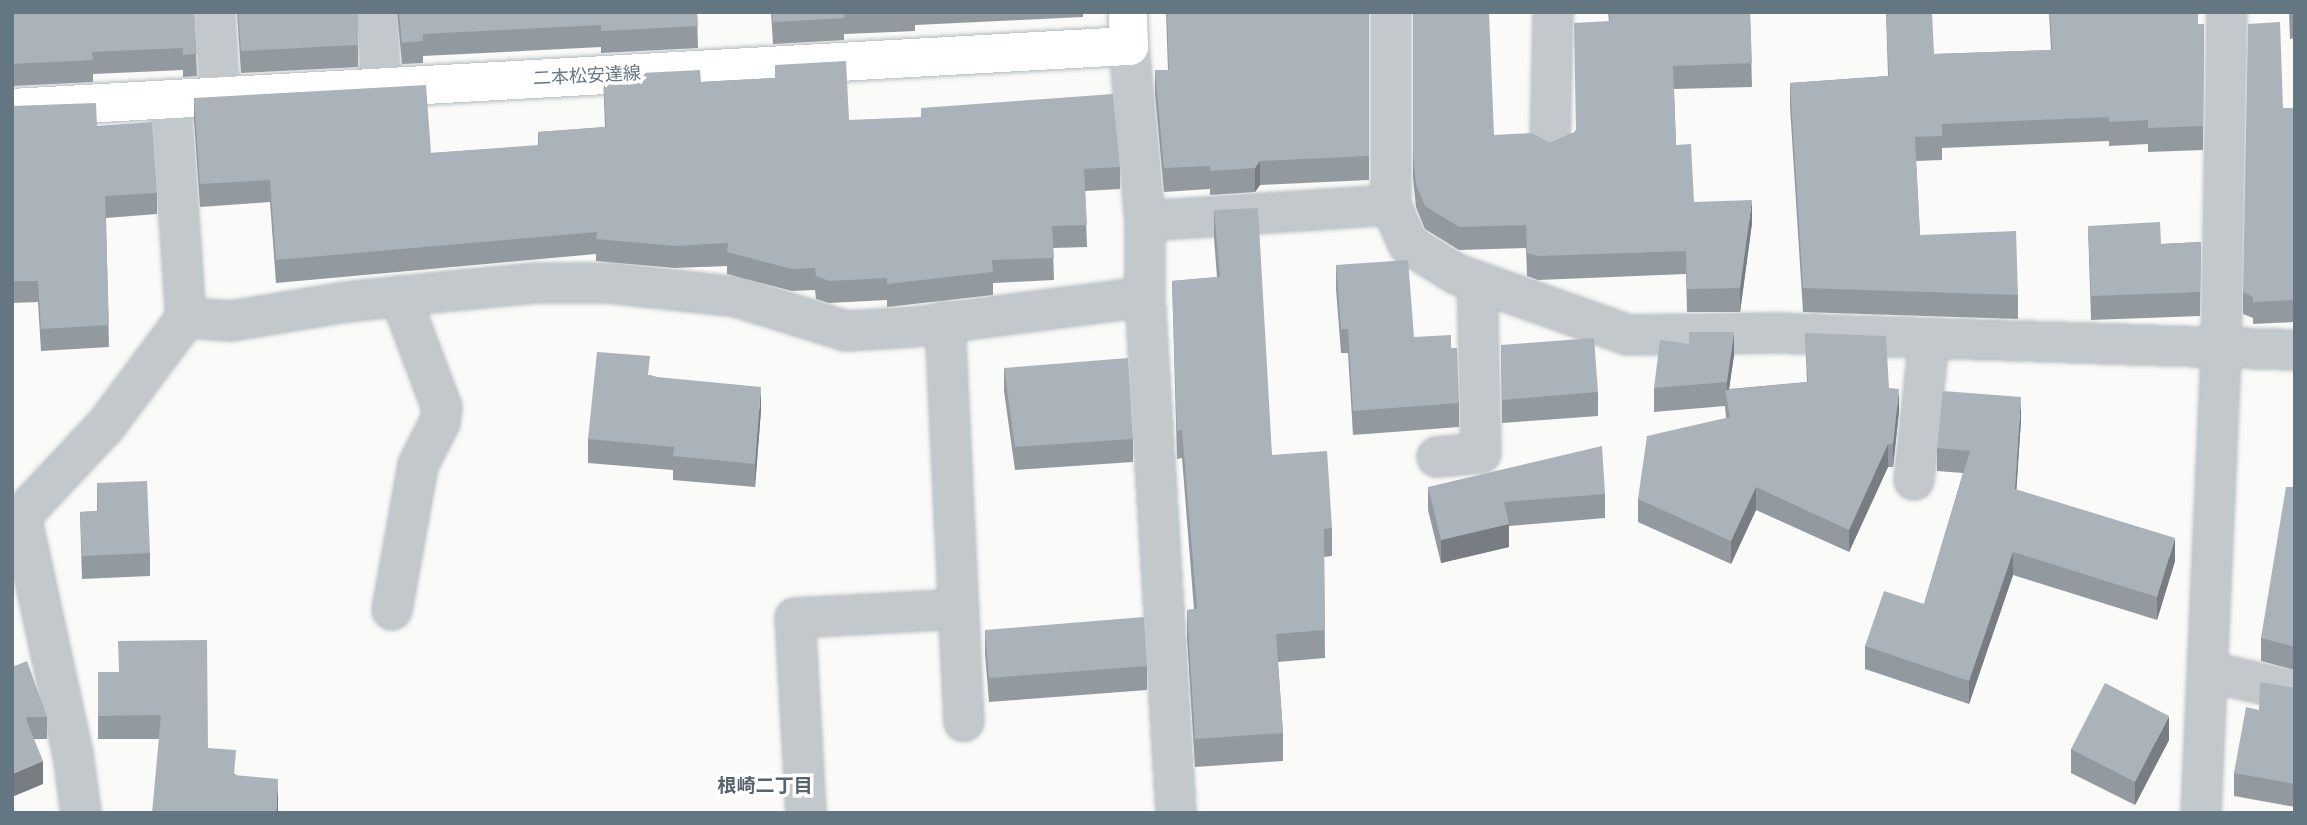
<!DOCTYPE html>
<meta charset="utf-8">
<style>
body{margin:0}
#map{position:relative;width:2307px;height:825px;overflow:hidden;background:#fafaf8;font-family:"Fira Sans","Noto Sans JP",sans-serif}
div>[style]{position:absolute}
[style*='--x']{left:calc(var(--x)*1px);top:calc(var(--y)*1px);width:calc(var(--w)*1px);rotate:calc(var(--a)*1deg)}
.roads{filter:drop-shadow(0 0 2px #b3babf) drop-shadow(0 0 2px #b3babf)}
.minor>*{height:38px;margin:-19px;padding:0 19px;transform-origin:19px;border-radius:19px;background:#c3c8cc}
.secondary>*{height:38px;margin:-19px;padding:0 19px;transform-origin:19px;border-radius:19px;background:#fff}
.wall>*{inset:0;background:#929a9f}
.shaded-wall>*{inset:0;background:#777d82}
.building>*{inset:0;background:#aab3b9}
span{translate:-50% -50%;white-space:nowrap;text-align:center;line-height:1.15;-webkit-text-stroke:7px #fff;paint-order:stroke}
.street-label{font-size:18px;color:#657683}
.neighbourhood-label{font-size:19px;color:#57646e;font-weight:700}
.frame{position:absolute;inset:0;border:14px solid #657683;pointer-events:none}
</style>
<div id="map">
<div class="roads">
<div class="minor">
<div style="--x:215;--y:12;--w:85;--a:86.6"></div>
<div style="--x:377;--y:12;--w:75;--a:86.9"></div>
<div style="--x:1391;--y:12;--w:193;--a:90"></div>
<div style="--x:1129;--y:46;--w:176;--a:84.8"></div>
<div style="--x:1145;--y:221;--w:76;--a:90"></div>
<div style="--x:1145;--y:297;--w:517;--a:86.56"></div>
<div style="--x:171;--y:100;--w:219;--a:86.1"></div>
<div style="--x:1550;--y:145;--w:133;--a:-88.7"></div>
<div style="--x:1145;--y:221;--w:247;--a:-3.7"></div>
<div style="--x:1391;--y:205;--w:43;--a:66.4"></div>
<div style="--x:1408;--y:244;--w:57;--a:32"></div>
<div style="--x:1456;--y:274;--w:182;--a:19.5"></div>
<div style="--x:1628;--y:335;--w:147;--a:-0.8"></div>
<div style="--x:1775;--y:333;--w:520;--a:1.87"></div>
<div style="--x:945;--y:321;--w:401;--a:87.3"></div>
<div style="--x:1437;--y:457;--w:44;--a:-5.2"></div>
<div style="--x:1481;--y:453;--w:171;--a:-91.3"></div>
<div style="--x:1914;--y:480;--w:141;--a:-83.9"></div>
<div style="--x:21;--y:516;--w:244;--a:77.7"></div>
<div style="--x:73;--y:754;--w:60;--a:82.3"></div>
<div style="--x:12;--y:517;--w:9;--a:-6"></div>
<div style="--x:21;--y:516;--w:126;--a:-46.9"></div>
<div style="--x:107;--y:424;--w:132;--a:-53.3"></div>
<div style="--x:186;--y:318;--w:45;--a:3.8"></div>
<div style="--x:231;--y:321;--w:117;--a:-9.4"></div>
<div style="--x:346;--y:302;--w:106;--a:-6"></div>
<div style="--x:451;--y:291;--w:84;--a:-5.4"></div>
<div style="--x:535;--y:283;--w:74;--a:0"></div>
<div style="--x:609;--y:283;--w:129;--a:6.2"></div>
<div style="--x:737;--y:297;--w:114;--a:17.3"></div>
<div style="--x:846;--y:331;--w:67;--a:-3.4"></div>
<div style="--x:913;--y:327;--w:234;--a:-7.4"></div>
<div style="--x:392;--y:610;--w:147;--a:-79.8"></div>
<div style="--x:418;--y:465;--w:48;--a:-62.9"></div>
<div style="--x:440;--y:422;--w:14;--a:-82"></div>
<div style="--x:442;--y:408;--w:120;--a:-110.6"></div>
<div style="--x:2209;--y:672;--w:88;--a:12.5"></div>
<div style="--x:806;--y:813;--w:195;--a:-93.2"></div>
<div style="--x:795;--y:618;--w:164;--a:-3.1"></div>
<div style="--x:2201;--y:813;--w:465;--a:-87.5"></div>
<div style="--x:2221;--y:348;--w:336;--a:-89"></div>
</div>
<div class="secondary">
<div style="--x:12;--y:108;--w:1119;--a:-3.18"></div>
<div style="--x:1129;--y:46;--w:34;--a:-92"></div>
</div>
</div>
<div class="wall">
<div style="clip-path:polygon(12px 12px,194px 12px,197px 76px,183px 77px,183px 70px,93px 74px,93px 82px,12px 86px)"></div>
<div style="clip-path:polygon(237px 12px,358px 12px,358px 67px,241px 73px)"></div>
<div style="clip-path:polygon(397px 12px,697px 12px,698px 48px,601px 53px,601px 47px,423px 56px,423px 63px,402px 64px)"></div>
<div style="clip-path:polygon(771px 12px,1083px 12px,1083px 17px,915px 25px,915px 31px,844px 34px,844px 40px,773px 44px)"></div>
<div style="clip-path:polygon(1166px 12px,1369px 12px,1369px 180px,1260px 185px,1255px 192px,1210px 195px,1210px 189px,1164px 192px,1155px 94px,1155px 70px,1168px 70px)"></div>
<div style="clip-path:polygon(1413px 12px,1494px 135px,1550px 143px,1575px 132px,1609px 22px,1608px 12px,1750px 12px,1752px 87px,1674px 89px,1676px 145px,1694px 202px,1752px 223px,1740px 312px,1687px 312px,1686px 274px,1538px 280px,1527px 276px,1526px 248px,1459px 250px,1425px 229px,1416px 207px,1413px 178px)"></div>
<div style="clip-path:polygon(1886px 12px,1934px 54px,2051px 50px,2049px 12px,2198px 12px,2198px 24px,2204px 24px,2203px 150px,2148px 152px,2148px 144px,2109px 146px,2109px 141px,1942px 148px,1942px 160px,1916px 161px,1920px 235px,2018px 295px,2018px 319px,1803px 312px,1790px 107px,1790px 83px,1888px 76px)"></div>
<div style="clip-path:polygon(2289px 12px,2295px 12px,2295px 38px,2290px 39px)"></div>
<div style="clip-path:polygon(775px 65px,849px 120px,1120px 167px,1120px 189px,1085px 191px,1087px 247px,1053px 248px,1054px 280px,993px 283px,993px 295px,887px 307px,887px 300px,829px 303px,816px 299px,815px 290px,792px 291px,727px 274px,727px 266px,675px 268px,596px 261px,596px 254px,276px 283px,270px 202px,200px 207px,194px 120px,194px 98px,431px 153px,538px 146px,538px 132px,605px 127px,603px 75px,701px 82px,775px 78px)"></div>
<div style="clip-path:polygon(12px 106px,97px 126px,157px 193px,157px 214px,106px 218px,109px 347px,41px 351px,38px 302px,12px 303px)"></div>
<div style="clip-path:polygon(2295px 108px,2295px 322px,2253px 324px,2253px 318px,2243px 314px,2243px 292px)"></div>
<div style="clip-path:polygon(1214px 210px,1272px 455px,1332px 528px,1332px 556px,1324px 557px,1325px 658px,1278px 662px,1283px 733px,1283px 761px,1195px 767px,1187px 638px,1187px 610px,1194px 609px,1182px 458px,1177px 459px,1172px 281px,1217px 277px,1214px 238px)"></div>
<div style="clip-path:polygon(2088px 226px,2161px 244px,2201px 242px,2200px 316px,2091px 320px)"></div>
<div style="clip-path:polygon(1336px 265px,1414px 337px,1451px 348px,1459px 403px,1459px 427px,1353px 435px,1348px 353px,1341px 353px,1336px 289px)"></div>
<div style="clip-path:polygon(1805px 333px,1889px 388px,1899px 411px,1893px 467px,1888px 467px,1849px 552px,1756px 510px,1731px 564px,1638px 522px,1638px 499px,1726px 418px,1725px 406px,1654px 412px,1654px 388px,1734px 355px,1729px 389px,1807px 382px)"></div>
<div style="clip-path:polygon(1501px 345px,1598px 392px,1598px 416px,1502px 423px)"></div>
<div style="clip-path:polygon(1004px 368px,1133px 439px,1133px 462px,1015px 470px,1004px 391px)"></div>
<div style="clip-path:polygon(650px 375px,761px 410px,755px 487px,673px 480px,673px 470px,588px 463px,588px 439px)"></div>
<div style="clip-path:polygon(2021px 420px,2016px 490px,2175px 561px,2157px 620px,2013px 575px,1969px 704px,1865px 669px,1865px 646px,1924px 604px,1963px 473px,1937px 471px,1937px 448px)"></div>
<div style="clip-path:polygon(97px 483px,150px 553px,150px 576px,82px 579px,80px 512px,97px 511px)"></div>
<div style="clip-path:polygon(1428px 487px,1605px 494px,1605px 518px,1509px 526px,1509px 547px,1441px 563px,1428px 510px)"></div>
<div style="clip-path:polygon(2295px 487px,2295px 670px,2261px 661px,2261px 638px)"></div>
<div style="clip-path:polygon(985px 630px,1147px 666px,1147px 690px,989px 702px,985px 654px)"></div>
<div style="clip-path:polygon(12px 667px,47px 717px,47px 739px,34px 739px,43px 784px)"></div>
<div style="clip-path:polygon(98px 672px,208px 748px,236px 775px,278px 802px,159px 739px,98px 739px)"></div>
<div style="clip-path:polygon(2295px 688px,2295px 807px,2234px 796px,2234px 773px,2259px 710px)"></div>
<div style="clip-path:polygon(2169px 740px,2135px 805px,2071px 773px,2071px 749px)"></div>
</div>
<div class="shaded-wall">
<div style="clip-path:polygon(1260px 161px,1260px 185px,1255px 192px,1255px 168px)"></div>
<div style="clip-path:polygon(1752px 200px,1752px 223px,1740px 312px,1740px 288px)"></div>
<div style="clip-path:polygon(1734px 332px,1734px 355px,1727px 403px,1727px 382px)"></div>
<div style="clip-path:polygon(761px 387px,761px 410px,755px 487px,755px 464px)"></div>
<div style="clip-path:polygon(1899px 389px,1899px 411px,1893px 467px,1893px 444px)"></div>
<div style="clip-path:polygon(2021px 397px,2021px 420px,2015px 512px,2015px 489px)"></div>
<div style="clip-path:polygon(1888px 444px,1888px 467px,1849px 552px,1849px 530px)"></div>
<div style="clip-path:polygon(1756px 487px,1756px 510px,1731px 564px,1731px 541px)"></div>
<div style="clip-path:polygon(1509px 524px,1509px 547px,1441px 563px,1441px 540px)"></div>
<div style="clip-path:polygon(2175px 538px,2175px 561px,2157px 620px,2157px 597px)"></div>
<div style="clip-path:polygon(2013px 552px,2013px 575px,1969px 704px,1969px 681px)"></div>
<div style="clip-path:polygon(2169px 716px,2169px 740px,2135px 805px,2135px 782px)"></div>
<div style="clip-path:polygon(43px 761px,43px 784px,12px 797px,12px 774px)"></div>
<div style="clip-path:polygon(278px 779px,278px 813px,276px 813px)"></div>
</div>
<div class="building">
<div style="clip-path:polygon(12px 12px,194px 12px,197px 54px,183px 55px,183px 48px,92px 52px,93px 60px,12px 64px)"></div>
<div style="clip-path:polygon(238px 12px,358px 12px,358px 45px,241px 51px)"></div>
<div style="clip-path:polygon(399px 12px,697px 12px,698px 26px,601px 31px,601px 25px,423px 34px,423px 41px,402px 43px)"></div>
<div style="clip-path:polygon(772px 12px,850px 12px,844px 13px,844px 18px,773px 22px)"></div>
<div style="clip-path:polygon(1167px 12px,1369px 12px,1369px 156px,1260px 161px,1255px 168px,1210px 171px,1210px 166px,1164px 168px,1155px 70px,1169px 70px)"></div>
<div style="clip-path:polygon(1413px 12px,1489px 12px,1494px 135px,1532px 133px,1550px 143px,1576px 132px,1574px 23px,1610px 21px,1609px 12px,1750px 12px,1752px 63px,1673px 66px,1676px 145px,1691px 144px,1694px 202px,1752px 200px,1740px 288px,1687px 289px,1686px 251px,1538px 256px,1527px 253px,1526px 225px,1459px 227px,1425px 206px,1416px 184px,1413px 154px)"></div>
<div style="clip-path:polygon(1886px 12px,1932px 12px,1934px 54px,2052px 50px,2050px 12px,2198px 12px,2198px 24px,2204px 24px,2203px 126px,2148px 128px,2148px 120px,2109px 122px,2109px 117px,1942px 124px,1942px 136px,1915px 137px,1920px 235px,2016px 231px,2018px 295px,1803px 288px,1790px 83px,1889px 76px)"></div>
<div style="clip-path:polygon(2280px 22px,2283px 108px,2295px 108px,2295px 300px,2253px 302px,2253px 297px,2243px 292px,2248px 24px)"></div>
<div style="clip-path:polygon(846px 61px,849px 120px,921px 117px,921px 108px,1113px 94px,1120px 167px,1084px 169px,1087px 225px,1052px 226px,1054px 258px,992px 260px,993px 272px,887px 284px,887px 278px,829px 281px,816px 276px,815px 268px,792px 269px,727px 252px,728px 243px,675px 246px,596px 239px,597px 232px,276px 260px,270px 180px,200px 184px,194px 98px,426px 85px,431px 153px,539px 145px,538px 132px,606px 127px,603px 75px,700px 70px,701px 82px,775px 78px,775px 65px)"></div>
<div style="clip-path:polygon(96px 103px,97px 126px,152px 122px,157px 193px,105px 196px,109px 325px,41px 329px,38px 281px,12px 281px,12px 106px)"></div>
<div style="clip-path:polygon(1258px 208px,1272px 455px,1327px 451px,1332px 528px,1324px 529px,1325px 630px,1276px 634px,1283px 733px,1195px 739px,1187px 610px,1197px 609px,1182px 430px,1177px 431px,1172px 281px,1220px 277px,1214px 210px)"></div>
<div style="clip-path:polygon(2160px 222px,2161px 244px,2201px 242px,2200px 292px,2091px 296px,2088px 226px)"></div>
<div style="clip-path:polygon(1408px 260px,1414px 337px,1451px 335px,1451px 348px,1457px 348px,1459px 403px,1353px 411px,1348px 329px,1341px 329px,1336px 265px)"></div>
<div style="clip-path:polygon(1689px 332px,1734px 332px,1727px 382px,1654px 388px,1660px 340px,1689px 344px)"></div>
<div style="clip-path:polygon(1805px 333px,1886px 336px,1889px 388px,1899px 389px,1893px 444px,1888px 444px,1849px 530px,1756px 487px,1731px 541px,1638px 499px,1647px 436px,1730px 417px,1725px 390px,1808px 382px)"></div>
<div style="clip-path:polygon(1594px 338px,1598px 392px,1502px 400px,1501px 345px)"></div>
<div style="clip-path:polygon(597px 352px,650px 356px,648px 375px,657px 377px,761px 387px,755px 464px,673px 456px,674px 447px,588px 439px)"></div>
<div style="clip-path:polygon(1128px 358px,1133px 439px,1015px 447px,1004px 368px)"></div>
<div style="clip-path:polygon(1943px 391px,2021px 397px,2015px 489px,2175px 538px,2157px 597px,2013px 552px,1969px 681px,1865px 646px,1884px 591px,1924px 604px,1970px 451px,1937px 448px)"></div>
<div style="clip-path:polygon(1602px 446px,1605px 494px,1504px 502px,1509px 524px,1441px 540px,1428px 487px)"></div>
<div style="clip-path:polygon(147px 481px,150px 553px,82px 556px,80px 512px,98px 511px,97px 483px)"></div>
<div style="clip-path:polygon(2286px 487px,2295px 487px,2295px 647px,2261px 638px)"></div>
<div style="clip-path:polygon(1144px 617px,1147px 666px,989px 678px,985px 630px)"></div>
<div style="clip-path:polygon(207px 640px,208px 748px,236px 750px,234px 775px,278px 779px,276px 813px,152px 813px,161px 715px,98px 716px,98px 672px,119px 672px,118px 641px)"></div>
<div style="clip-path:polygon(27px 661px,47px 717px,25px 717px,43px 761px,12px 774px,12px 667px)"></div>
<div style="clip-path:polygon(2260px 682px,2295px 688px,2295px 784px,2234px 773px,2246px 707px,2259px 710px)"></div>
<div style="clip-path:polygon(2105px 683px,2169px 716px,2135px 782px,2071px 749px)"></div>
</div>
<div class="street-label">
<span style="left:587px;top:76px;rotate:-3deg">二本松安達線</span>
</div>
<div class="neighbourhood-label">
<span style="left:765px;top:786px">根崎二丁目</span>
</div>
<div class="frame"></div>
</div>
